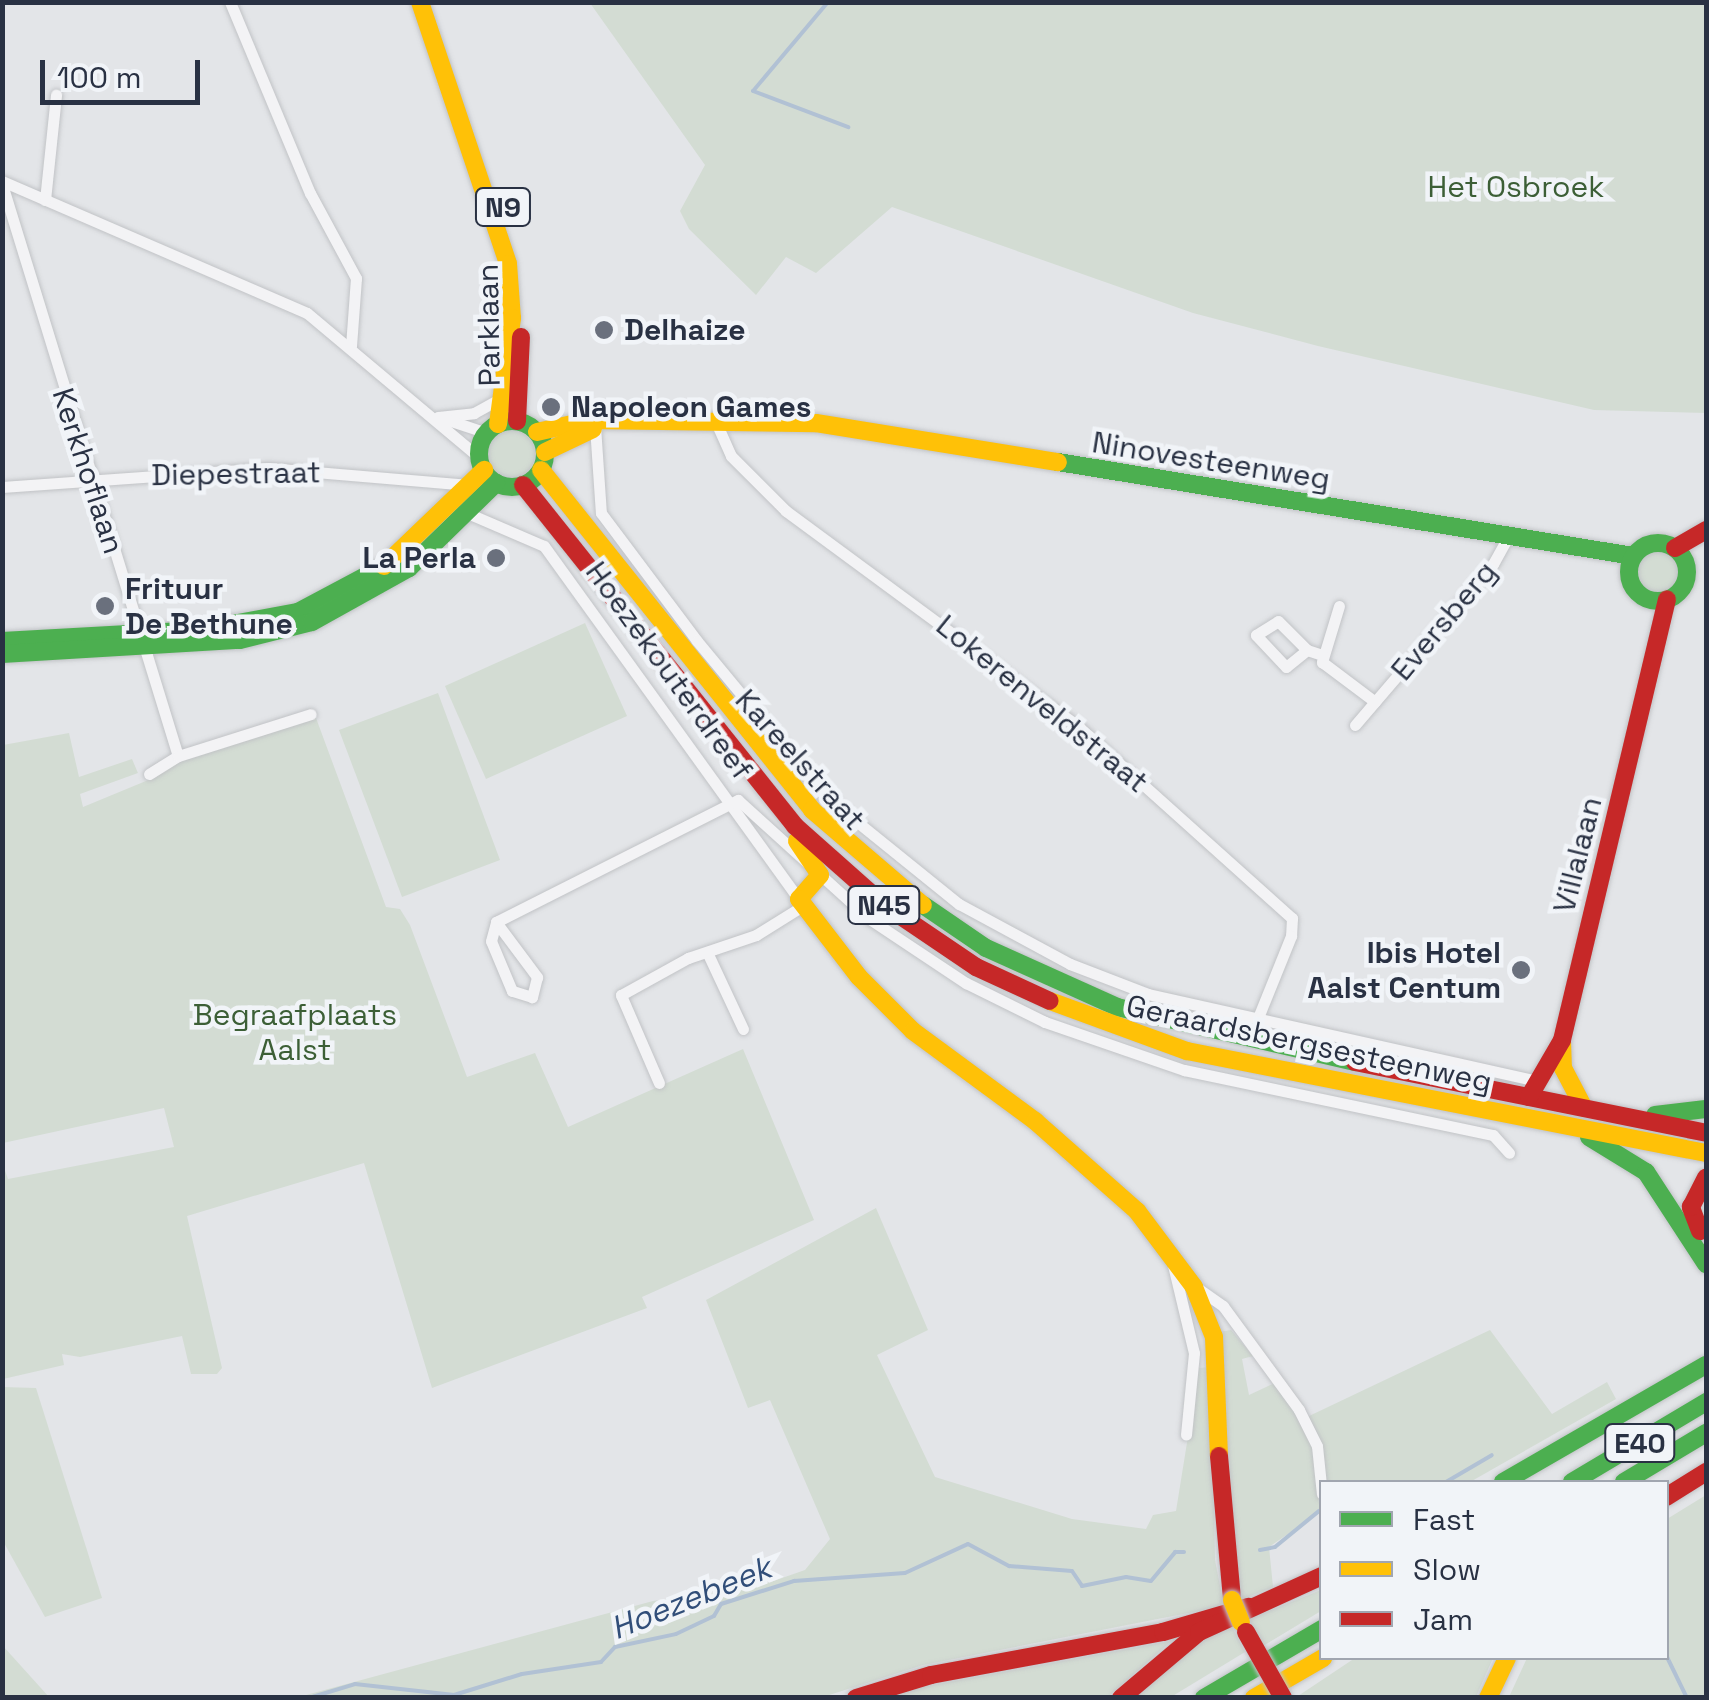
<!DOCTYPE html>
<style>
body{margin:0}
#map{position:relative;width:1709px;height:1700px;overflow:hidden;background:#e3e5e8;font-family:"Space Grotesk",sans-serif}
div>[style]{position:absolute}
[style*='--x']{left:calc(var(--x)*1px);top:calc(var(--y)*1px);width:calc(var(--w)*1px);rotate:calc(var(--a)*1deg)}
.green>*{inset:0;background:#d3dcd3}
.round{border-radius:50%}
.stream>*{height:4px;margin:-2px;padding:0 2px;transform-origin:2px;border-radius:2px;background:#b1c1d4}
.roads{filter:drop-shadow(0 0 2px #c1c3c6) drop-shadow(0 0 2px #c1c3c6)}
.street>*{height:11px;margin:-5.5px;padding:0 5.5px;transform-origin:5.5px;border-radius:5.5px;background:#f3f3f5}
.fast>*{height:18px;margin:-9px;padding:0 9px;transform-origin:9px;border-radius:9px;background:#4caf50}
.fast>.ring{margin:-9px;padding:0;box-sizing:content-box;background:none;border:18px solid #4caf50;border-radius:50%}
.slow>*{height:18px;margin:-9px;padding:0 9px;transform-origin:9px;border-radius:9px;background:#ffc107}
.jam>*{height:18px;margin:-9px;padding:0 9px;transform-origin:9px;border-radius:9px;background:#c62828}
.bridges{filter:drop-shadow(0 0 2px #c1c3c6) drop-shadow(0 0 2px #c1c3c6)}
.slow-bridge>*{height:18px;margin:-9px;padding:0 9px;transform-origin:9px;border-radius:9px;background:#ffc107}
.jam-bridge>*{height:18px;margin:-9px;padding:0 9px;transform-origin:9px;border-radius:9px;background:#c62828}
.dots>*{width:28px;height:28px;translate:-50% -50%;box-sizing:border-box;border:5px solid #f1f4f8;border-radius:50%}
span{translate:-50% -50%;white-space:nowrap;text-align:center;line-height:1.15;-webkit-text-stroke:9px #f1f4f8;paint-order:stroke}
.shield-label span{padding:2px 8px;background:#f1f4f8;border:2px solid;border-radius:8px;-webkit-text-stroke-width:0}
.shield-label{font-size:28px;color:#293143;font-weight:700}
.park-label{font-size:30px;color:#3c5f36}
.street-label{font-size:30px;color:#293143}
.poi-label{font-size:30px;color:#293143;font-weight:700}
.left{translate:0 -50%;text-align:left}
.right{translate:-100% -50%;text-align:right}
.water-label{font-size:32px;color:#314e79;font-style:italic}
.frame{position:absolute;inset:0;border:5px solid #293143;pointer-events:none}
.legend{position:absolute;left:1319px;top:1480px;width:350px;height:180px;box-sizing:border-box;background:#f1f4f8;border:2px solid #a1a6b0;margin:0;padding:12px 18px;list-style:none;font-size:30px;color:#293143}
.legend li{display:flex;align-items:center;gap:20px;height:50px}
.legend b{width:50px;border:2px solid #a1a6b0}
.scale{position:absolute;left:40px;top:60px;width:160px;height:45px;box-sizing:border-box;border:5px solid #293143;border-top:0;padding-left:12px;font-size:30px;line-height:35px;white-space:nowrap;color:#293143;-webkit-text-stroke:8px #f1f4f8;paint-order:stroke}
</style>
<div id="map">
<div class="green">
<div style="clip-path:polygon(590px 3px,1706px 3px,1706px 413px,1594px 410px,1318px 346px,1193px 313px,892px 207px,816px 273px,786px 257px,756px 295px,689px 229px,680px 211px,705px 165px)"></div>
<div class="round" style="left:487px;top:430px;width:48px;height:48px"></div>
<div class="round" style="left:1634px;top:548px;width:46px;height:46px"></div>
<div style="clip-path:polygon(585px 623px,627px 716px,486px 779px,445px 686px)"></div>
<div style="clip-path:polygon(438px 693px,500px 860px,402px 897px,339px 730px)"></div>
<div style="clip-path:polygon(316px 718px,386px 907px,400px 909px,410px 925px,467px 1077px,535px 1053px,568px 1127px,743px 1049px,814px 1220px,642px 1297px,647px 1308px,432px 1388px,364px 1163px,187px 1216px,222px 1368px,217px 1374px,191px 1374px,182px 1336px,80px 1357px,62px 1354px,64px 1365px,3px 1379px,2px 1162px,8px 1179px,174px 1147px,164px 1108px,3px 1143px,3px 745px,69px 733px,79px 777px,132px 759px,138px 773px,80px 794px,83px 807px,158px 776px,156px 768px)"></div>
<div style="clip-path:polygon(876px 1208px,928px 1330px,877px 1355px,935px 1477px,1072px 1519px,1146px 1529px,1153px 1515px,1176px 1511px,1199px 1368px,1211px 1367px,1215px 1560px,1224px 1606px,923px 1665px,823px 1697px,295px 1698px,653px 1601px,756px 1587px,805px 1570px,830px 1539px,770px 1400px,748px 1408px,706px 1300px)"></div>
<div style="clip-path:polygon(1231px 1330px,1253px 1356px,1242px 1359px,1249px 1395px,1277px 1382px,1313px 1446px,1320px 1512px,1269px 1547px,1273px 1587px,1242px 1599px,1231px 1564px,1219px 1332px)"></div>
<div style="clip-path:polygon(1490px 1330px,1552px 1414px,1607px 1382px,1616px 1399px,1470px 1482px,1324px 1482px,1307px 1417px)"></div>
<div style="clip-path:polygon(2px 1387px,36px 1388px,102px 1598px,45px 1617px,3px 1541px)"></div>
<div style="clip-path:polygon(1706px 1495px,1706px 1697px,1509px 1697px,1527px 1658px,1666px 1658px,1667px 1519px)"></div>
<div style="clip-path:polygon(1321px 1590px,1321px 1611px,1263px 1646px,1249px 1619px)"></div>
<div style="clip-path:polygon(1232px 1627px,1245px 1652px,1171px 1697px,1132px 1698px,1200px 1640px)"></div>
<div style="clip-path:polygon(1171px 1641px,1108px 1697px,888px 1698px,906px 1690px)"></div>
<div style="clip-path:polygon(2px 1646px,3px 1646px,49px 1697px,3px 1697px)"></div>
<div style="clip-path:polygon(1355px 1658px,1493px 1658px,1476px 1697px,1295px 1698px)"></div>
</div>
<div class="stream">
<div style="--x:828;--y:2;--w:116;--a:130.1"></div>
<div style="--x:753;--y:91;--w:102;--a:20.8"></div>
<div style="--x:1446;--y:1482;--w:53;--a:-30.4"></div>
<div style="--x:1260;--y:1550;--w:15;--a:-11"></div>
<div style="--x:1275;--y:1547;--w:57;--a:-39.3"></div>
<div style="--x:1666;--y:1655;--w:48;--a:64"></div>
<div style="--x:309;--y:1698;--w:48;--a:-16.9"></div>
<div style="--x:355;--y:1684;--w:100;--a:6.3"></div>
<div style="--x:454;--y:1695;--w:71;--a:-17.2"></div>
<div style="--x:522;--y:1674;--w:80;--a:-8.6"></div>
<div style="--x:601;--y:1662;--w:21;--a:-47"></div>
<div style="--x:615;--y:1647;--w:62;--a:-12"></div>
<div style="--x:676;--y:1634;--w:42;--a:-25.3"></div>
<div style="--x:714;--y:1616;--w:14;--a:-60"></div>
<div style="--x:721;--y:1604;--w:77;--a:-17.5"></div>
<div style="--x:794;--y:1581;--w:111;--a:-4.1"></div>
<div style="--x:905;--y:1573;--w:69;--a:-24.7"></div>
<div style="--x:968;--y:1544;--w:47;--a:28.2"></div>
<div style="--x:1009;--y:1566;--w:63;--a:4.5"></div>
<div style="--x:1072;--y:1571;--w:18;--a:56"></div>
<div style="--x:1082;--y:1586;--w:45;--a:-11.6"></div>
<div style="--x:1126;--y:1577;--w:25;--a:9"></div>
<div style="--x:1151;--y:1581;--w:38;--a:-50"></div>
<div style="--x:1175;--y:1552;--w:9;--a:0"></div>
</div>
<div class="roads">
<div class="street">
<div style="--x:230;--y:2;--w:207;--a:67.3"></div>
<div style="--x:310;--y:193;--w:97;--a:61.6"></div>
<div style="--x:356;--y:278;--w:68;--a:94.2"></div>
<div style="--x:2;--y:181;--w:332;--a:23.4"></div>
<div style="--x:307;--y:313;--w:226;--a:40"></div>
<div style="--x:2;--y:184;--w:598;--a:72.9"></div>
<div style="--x:45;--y:200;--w:106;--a:-84"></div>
<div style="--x:438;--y:417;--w:36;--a:-6"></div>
<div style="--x:474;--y:413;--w:29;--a:-29"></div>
<div style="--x:439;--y:417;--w:51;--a:18.4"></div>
<div style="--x:715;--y:420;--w:39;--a:66"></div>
<div style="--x:731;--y:456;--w:78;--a:45"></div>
<div style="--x:786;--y:511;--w:365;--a:36.4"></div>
<div style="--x:1080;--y:728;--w:285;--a:41.9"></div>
<div style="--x:1292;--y:918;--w:18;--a:93"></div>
<div style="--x:1291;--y:936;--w:91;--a:112"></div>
<div style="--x:595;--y:426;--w:87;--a:86.1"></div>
<div style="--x:601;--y:513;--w:160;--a:53.1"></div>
<div style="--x:697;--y:641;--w:201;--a:50.4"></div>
<div style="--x:825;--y:796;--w:172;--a:38.9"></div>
<div style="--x:959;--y:904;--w:126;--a:28.4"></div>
<div style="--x:1070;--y:964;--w:84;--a:21"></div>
<div style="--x:1148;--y:994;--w:400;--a:12.6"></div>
<div style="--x:2;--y:487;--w:267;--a:-4.1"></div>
<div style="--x:268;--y:468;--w:202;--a:4.8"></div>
<div style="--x:465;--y:512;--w:86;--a:23.3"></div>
<div style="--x:544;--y:546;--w:435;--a:54.2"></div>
<div style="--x:1339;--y:606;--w:59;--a:106.9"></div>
<div style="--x:1322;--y:662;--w:66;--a:37"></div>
<div style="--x:1307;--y:650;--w:27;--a:141"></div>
<div style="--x:1286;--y:667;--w:44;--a:-133.2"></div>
<div style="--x:1256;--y:635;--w:26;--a:-32"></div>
<div style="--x:1278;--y:621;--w:41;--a:45"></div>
<div style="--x:1307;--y:650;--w:16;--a:18"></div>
<div style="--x:1355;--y:725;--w:212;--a:-49.4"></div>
<div style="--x:1493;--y:564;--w:31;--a:-61"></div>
<div style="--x:149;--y:774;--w:34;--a:-32"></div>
<div style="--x:178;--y:756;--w:139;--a:-17.5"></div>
<div style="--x:496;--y:922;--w:69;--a:53.3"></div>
<div style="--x:537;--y:977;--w:21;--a:104"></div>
<div style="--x:532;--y:997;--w:21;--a:-163"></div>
<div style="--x:512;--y:991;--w:54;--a:-112.8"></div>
<div style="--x:491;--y:941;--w:20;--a:-75"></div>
<div style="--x:496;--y:922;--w:271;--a:-26.8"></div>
<div style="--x:738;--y:800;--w:176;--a:42.2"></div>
<div style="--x:868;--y:918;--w:118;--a:33.6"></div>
<div style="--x:966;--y:983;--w:88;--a:26.3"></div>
<div style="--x:1045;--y:1022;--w:147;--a:19.1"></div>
<div style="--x:1184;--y:1070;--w:316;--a:11.9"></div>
<div style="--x:1493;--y:1135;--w:24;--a:48"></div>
<div style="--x:707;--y:952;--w:85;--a:64.9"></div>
<div style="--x:659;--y:1083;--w:96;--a:-113.4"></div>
<div style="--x:621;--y:995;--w:77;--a:-28.9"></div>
<div style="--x:688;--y:958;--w:72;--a:-18.7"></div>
<div style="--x:756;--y:935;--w:57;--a:-32"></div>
<div style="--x:1173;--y:1265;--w:90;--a:76.6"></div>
<div style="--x:1194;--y:1353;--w:82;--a:95.6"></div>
<div style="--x:1196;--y:1287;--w:33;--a:35"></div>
<div style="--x:1223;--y:1306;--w:129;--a:53.8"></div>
<div style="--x:1299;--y:1410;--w:40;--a:63.4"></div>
<div style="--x:1317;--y:1446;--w:48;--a:84.1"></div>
</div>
<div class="fast">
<div class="ring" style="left:479px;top:421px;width:48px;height:48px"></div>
<div style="--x:1058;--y:462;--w:583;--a:9.28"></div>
<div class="ring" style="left:1629px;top:543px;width:40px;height:40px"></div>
<div style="--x:2;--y:641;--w:198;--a:-3.2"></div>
<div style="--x:200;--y:630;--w:100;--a:-10.4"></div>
<div style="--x:298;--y:612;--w:98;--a:-28.1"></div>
<div style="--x:2;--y:654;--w:238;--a:-3.4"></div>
<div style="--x:240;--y:640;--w:74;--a:-14"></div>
<div style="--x:312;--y:622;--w:111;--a:-29.1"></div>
<div style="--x:409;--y:568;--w:122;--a:-44.3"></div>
<div style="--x:923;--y:905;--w:76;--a:34.3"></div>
<div style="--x:986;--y:948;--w:144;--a:24.2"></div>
<div style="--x:1117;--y:1007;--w:244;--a:13"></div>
<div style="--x:1655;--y:1115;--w:51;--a:-6.7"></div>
<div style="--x:1589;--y:1137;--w:67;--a:31.6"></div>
<div style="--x:1646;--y:1172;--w:110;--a:56.9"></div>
<div style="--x:1503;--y:1482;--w:234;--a:-30"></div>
<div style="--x:1572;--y:1482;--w:156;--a:-30.8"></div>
<div style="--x:1624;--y:1482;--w:96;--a:-30.9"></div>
<div style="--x:1204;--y:1698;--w:137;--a:-30.3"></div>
</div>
<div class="slow">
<div style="--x:420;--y:2;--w:276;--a:71.4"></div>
<div style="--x:508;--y:264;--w:54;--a:85.8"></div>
<div style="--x:512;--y:318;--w:107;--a:97.5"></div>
<div style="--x:537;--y:432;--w:54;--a:-12.8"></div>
<div style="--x:590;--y:420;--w:226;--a:0.8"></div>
<div style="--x:816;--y:423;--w:245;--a:9.2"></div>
<div style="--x:545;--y:452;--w:53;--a:-25.6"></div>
<div style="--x:541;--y:470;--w:435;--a:51.4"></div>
<div style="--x:812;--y:810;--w:146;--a:40.6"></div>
<div style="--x:384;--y:566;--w:139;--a:-43.8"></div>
<div style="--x:797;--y:841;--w:41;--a:55.9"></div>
<div style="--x:820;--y:875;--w:32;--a:131"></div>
<div style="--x:799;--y:899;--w:98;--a:52.4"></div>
<div style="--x:859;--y:977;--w:76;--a:45"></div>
<div style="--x:913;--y:1031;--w:152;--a:36.4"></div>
<div style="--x:1035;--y:1121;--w:136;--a:41.4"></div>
<div style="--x:1137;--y:1211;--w:95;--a:53.1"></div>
<div style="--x:1194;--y:1287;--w:54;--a:68.2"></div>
<div style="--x:1214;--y:1337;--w:119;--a:87.6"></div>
<div style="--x:1050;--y:1001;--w:146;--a:20.1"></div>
<div style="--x:1187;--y:1051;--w:529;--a:11.12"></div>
<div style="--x:1562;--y:1041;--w:27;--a:88"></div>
<div style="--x:1563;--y:1068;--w:45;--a:62.3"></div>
<div style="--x:1254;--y:1698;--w:80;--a:-30.1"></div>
<div style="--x:1488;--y:1698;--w:44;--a:-64.6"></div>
</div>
<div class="jam">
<div style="--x:517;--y:421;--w:84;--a:-87.3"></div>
<div style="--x:523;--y:485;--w:436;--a:51.4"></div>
<div style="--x:795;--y:826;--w:118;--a:41.6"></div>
<div style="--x:883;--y:904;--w:112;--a:34.1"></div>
<div style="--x:976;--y:967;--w:81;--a:24.7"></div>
<div style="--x:1675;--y:548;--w:36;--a:-30"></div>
<div style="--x:1355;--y:1062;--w:358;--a:11.4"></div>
<div style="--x:1529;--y:1097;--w:66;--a:-59.9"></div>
<div style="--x:1562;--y:1040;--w:453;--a:-76.6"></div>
<div style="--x:1700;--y:1231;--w:26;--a:-111"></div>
<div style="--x:1691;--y:1207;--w:33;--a:-63"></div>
<div style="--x:1219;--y:1456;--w:145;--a:84.8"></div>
<div style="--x:1666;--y:1497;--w:47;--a:-32"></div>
<div style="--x:856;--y:1698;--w:78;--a:-17"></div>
<div style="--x:931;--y:1675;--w:236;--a:-10.5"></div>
<div style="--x:1163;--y:1632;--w:89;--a:-16.4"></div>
<div style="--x:1121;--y:1698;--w:102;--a:-40.2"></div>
<div style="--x:1199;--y:1632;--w:135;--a:-24.5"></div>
</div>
</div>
<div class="bridges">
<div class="slow-bridge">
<div style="--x:1232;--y:1600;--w:24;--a:68"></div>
</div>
<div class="jam-bridge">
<div style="--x:1246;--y:1632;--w:76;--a:60.7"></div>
</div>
</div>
<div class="dots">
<div style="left:604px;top:330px;background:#6a707d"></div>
<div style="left:551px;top:407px;background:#6a707d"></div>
<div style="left:496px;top:558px;background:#6a707d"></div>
<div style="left:105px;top:606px;background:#6a707d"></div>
<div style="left:1521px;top:970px;background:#6a707d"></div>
</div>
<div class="shield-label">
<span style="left:503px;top:207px">N9</span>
<span style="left:884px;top:905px">N45</span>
<span style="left:1640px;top:1443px">E40</span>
</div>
<div class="park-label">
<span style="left:1516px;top:187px">Het Osbroek</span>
<span style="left:295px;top:1032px">Begraafplaats<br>Aalst</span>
</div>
<div class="street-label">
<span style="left:489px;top:325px;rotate:-91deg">Parklaan</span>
<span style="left:1211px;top:461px;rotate:9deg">Ninovesteenweg</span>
<span style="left:88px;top:471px;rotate:72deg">Kerkhoflaan</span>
<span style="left:236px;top:474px;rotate:-1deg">Diepestraat</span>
<span style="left:1444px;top:621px;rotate:-50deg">Eversberg</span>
<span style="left:669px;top:671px;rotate:54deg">Hoezekouterdreef</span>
<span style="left:1042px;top:704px;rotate:39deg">Lokerenveldstraat</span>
<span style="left:800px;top:760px;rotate:48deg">Kareelstraat</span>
<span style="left:1578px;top:855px;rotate:-76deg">Villalaan</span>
<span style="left:1309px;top:1044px;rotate:12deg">Geraardsbergsesteenweg</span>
</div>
<div class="poi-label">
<span class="left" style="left:624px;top:330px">Delhaize</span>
<span class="left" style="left:571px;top:407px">Napoleon Games</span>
<span class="right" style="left:476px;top:558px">La Perla</span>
<span class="left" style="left:125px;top:606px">Frituur<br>De Bethune</span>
<span class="right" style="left:1501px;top:970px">Ibis Hotel<br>Aalst Centum</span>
</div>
<div class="water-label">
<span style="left:691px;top:1598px;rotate:-22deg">Hoezebeek</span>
</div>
<div class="frame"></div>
<ul class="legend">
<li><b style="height:12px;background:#4caf50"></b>Fast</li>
<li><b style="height:12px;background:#ffc107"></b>Slow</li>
<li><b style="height:12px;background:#c62828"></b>Jam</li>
</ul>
<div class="scale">100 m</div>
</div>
